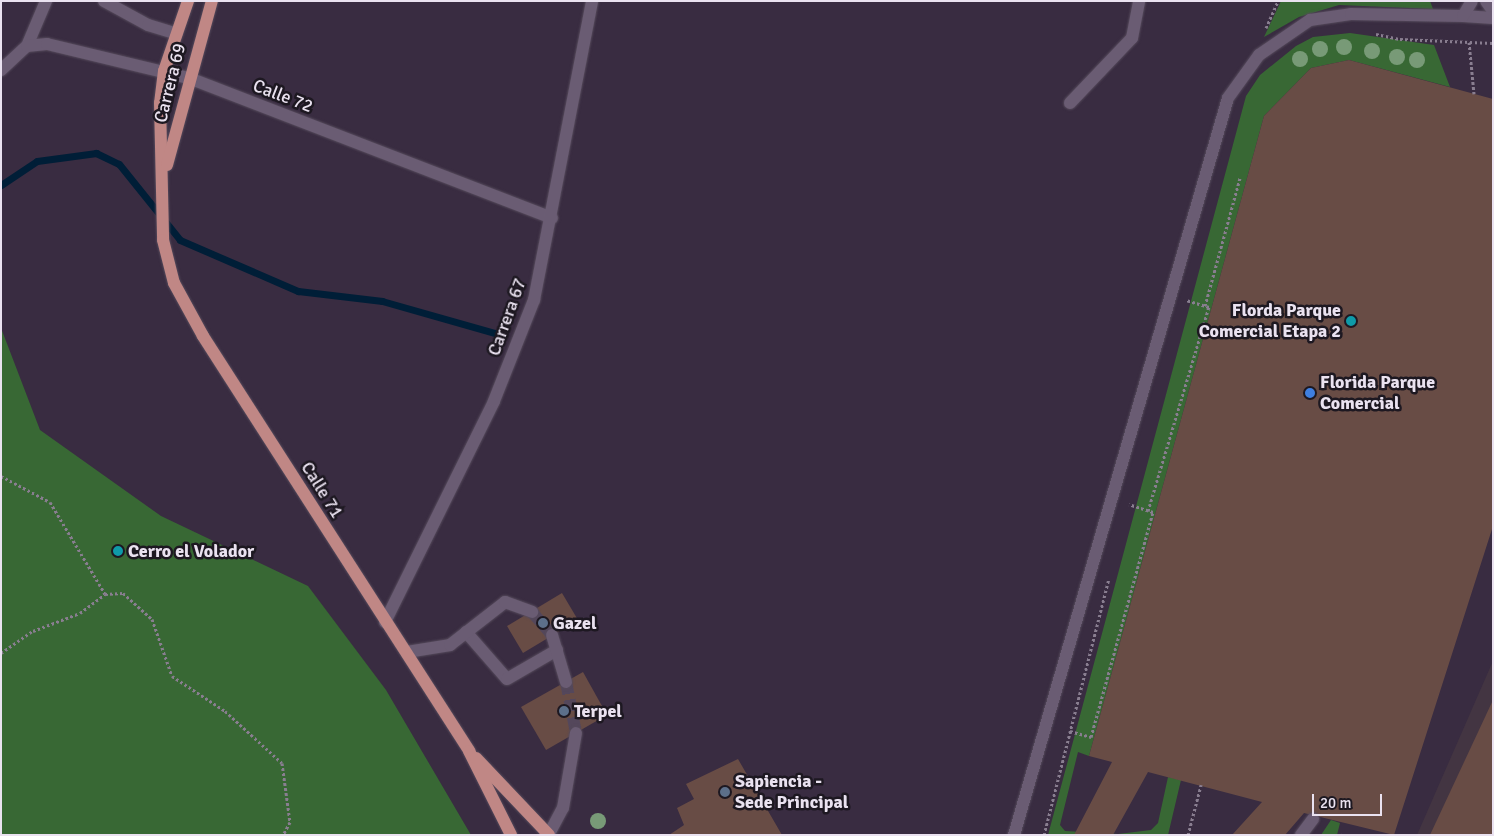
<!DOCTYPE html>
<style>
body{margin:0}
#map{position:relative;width:1494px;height:836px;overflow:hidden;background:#392c41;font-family:Signika,sans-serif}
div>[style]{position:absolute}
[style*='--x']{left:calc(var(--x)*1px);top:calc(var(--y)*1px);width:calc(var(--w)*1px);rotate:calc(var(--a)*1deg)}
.industrial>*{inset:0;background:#433542}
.green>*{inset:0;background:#386834}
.stream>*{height:7px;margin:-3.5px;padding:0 3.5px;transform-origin:3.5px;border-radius:3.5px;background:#001e37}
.building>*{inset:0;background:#684c45}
.minor-tunnel>*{height:12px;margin-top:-6px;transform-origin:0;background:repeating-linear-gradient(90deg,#54475b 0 12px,transparent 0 18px)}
.path>*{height:3px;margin-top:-1.5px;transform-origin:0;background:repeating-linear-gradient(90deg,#897e90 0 2.5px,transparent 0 5px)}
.roads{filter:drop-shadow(0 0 1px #554a5b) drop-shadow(0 0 1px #554a5b)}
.minor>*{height:12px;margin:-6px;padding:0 6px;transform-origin:6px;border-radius:6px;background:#6a5c73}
.major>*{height:12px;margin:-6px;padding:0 6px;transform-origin:6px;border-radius:6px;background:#c08785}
.trees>*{width:16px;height:16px;margin:-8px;border-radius:50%;background:#789a77}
.dots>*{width:14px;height:14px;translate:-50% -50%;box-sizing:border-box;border:2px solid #1d1821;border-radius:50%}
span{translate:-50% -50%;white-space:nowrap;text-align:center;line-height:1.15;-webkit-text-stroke:5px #1d1821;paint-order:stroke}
.street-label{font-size:18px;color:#eae2f0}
.poi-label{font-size:18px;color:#eae2f0;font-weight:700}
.right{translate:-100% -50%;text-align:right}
.left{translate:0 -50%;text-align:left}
.frame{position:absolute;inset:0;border:2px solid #eae2f0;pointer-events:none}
.scale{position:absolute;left:1312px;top:794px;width:70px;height:22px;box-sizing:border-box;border:2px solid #eae2f0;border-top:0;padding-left:6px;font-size:15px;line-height:18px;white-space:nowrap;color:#eae2f0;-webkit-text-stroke:4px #1d1821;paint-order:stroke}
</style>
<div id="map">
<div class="industrial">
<div style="clip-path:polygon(1493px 661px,1493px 835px,1417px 835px)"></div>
</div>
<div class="green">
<div style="clip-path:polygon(1281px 1px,1430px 1px,1433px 9px,1339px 5px,1299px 17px,1264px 37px)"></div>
<div style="clip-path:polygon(1350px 33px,1434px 45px,1450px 87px,1349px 60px,1311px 68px,1264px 116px,1089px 756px,1078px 752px,1060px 825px,1065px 831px,1118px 834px,1151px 830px,1158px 823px,1168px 777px,1181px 780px,1168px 835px,1048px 835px,1246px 96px,1260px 75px,1296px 46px,1313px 37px)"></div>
<div style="clip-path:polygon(1px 328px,40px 430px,161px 516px,308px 586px,386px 690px,471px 835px,1px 835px)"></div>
<div style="clip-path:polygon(1331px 820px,1340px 823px,1337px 835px,1321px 835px)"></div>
</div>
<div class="stream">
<div style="--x:1;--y:185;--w:43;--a:-33.7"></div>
<div style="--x:37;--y:161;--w:60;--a:-7.7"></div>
<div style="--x:96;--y:153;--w:25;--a:26"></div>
<div style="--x:119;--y:164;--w:97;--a:51.2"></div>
<div style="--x:180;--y:240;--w:129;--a:23.4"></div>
<div style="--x:298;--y:291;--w:85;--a:6.8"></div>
<div style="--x:382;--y:301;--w:124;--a:15.9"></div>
</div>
<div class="building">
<div style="clip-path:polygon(1349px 60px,1493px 99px,1493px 526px,1394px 835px,1304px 813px,1285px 835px,1232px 835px,1262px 802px,1148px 772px,1113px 835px,1074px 835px,1112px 762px,1089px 756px,1264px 116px,1311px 68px)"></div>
<div style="clip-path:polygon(562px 593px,578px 620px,523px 653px,507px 626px)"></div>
<div style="clip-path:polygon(583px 672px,607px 715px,546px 750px,521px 707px)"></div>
<div style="clip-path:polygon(1493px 700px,1493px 835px,1430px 835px)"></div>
<div style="clip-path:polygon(738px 759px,782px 835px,669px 835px,684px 825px,677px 808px,694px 799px,686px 784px)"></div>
</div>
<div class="minor-tunnel">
<div style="--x:532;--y:612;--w:30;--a:49"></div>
<div style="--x:566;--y:682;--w:52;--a:78.9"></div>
</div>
<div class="path">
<div style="--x:1266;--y:28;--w:30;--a:-66"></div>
<div style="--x:1376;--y:34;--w:25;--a:12"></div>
<div style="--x:1400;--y:39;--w:93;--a:2.5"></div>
<div style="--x:1469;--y:42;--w:52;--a:84.5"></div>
<div style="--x:1205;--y:306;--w:133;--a:-74.7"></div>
<div style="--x:1;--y:476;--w:55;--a:28"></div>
<div style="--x:50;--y:502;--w:107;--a:59.1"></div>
<div style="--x:1148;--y:511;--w:213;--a:-73.4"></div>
<div style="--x:1209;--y:307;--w:24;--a:-163"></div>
<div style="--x:1;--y:653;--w:39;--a:-35"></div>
<div style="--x:33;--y:631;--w:50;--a:-21"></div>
<div style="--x:80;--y:613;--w:31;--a:-37"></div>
<div style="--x:105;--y:594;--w:18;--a:-3"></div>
<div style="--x:123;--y:593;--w:39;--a:42"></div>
<div style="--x:152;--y:619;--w:60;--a:70.7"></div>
<div style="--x:172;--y:676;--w:64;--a:33.4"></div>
<div style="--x:225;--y:711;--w:77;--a:42.4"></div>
<div style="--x:282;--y:763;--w:60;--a:82.3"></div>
<div style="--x:290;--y:822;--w:15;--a:118"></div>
<div style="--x:1070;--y:731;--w:22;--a:16"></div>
<div style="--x:1091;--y:737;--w:233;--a:-74.6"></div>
<div style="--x:1153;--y:512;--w:25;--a:-162"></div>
<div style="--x:1044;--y:835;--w:264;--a:-75.8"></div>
<div style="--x:1188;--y:835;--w:52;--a:-75.4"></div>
<div style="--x:1342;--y:835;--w:1;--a:-45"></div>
</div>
<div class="roads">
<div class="minor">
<div style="--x:104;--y:1;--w:50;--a:28.6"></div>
<div style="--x:148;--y:25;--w:30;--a:17"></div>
<div style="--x:1486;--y:1;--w:12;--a:55"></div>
<div style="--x:1463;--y:16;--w:30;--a:4"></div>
<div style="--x:27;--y:46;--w:49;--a:-67.1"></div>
<div style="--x:1;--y:70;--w:35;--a:-43"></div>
<div style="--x:27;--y:46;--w:20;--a:-6"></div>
<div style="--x:47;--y:44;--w:146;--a:13.5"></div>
<div style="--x:189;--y:78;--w:389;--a:21.1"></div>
<div style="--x:1070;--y:103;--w:90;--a:-46.4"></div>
<div style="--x:1132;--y:38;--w:38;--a:-79"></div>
<div style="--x:385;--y:622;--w:246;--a:-63.7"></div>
<div style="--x:494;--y:401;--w:109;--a:-68.4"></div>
<div style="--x:534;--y:300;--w:305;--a:-79"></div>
<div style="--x:466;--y:632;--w:62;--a:48.9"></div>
<div style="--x:507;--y:679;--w:58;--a:-30.1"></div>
<div style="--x:552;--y:635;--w:49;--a:73.4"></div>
<div style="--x:407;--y:652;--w:44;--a:-9.2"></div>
<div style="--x:450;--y:645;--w:70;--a:-38"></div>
<div style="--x:505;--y:602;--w:29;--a:20"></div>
<div style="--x:549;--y:834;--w:30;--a:-62"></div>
<div style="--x:563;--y:808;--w:76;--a:-80.2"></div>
<div style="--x:1014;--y:835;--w:767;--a:-73.81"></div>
<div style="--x:1228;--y:98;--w:53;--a:-54.2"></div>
<div style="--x:1259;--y:55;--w:62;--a:-34.5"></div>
<div style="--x:1310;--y:20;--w:41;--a:-8.3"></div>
<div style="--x:1351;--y:14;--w:112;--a:1"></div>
<div style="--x:1463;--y:16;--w:17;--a:-59"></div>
<div style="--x:1301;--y:835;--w:20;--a:-53"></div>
</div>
<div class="major">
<div style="--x:188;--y:1;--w:74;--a:108.9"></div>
<div style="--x:164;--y:71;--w:32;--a:97"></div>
<div style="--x:160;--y:103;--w:137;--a:88.7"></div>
<div style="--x:163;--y:240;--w:44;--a:75.7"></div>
<div style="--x:174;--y:283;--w:60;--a:61.3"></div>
<div style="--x:203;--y:336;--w:493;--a:57.3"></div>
<div style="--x:469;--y:751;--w:94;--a:63.4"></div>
<div style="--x:167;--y:165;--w:170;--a:-74.7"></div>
<div style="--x:476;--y:758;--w:106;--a:46.5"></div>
</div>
</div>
<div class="trees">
<div style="left:1344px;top:47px"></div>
<div style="left:1320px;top:49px"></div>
<div style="left:1372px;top:51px"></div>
<div style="left:1397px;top:57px"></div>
<div style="left:1300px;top:59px"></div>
<div style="left:1417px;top:60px"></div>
<div style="left:598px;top:821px"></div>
</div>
<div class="dots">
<div style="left:1351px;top:321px;background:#0f9aa8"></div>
<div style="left:1310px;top:393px;background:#3f7fe0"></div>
<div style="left:118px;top:551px;background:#0f9aa8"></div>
<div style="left:543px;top:623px;background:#5c6f8a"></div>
<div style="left:564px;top:711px;background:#5c6f8a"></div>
<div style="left:725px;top:792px;background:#5c6f8a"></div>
</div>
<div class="street-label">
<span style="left:170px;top:83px;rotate:-76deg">Carrera 69</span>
<span style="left:283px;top:96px;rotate:21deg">Calle 72</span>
<span style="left:507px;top:317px;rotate:-70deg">Carrera 67</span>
<span style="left:322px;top:490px;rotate:58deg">Calle 71</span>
</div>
<div class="poi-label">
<span class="right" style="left:1341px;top:321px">Florda Parque<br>Comercial Etapa 2</span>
<span class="left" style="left:1320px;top:393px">Florida Parque<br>Comercial</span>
<span class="left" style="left:128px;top:551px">Cerro el Volador</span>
<span class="left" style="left:553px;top:623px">Gazel</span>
<span class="left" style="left:574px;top:711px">Terpel</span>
<span class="left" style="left:735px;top:792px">Sapiencia -<br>Sede Principal</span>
</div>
<div class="frame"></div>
<div class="scale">20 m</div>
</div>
